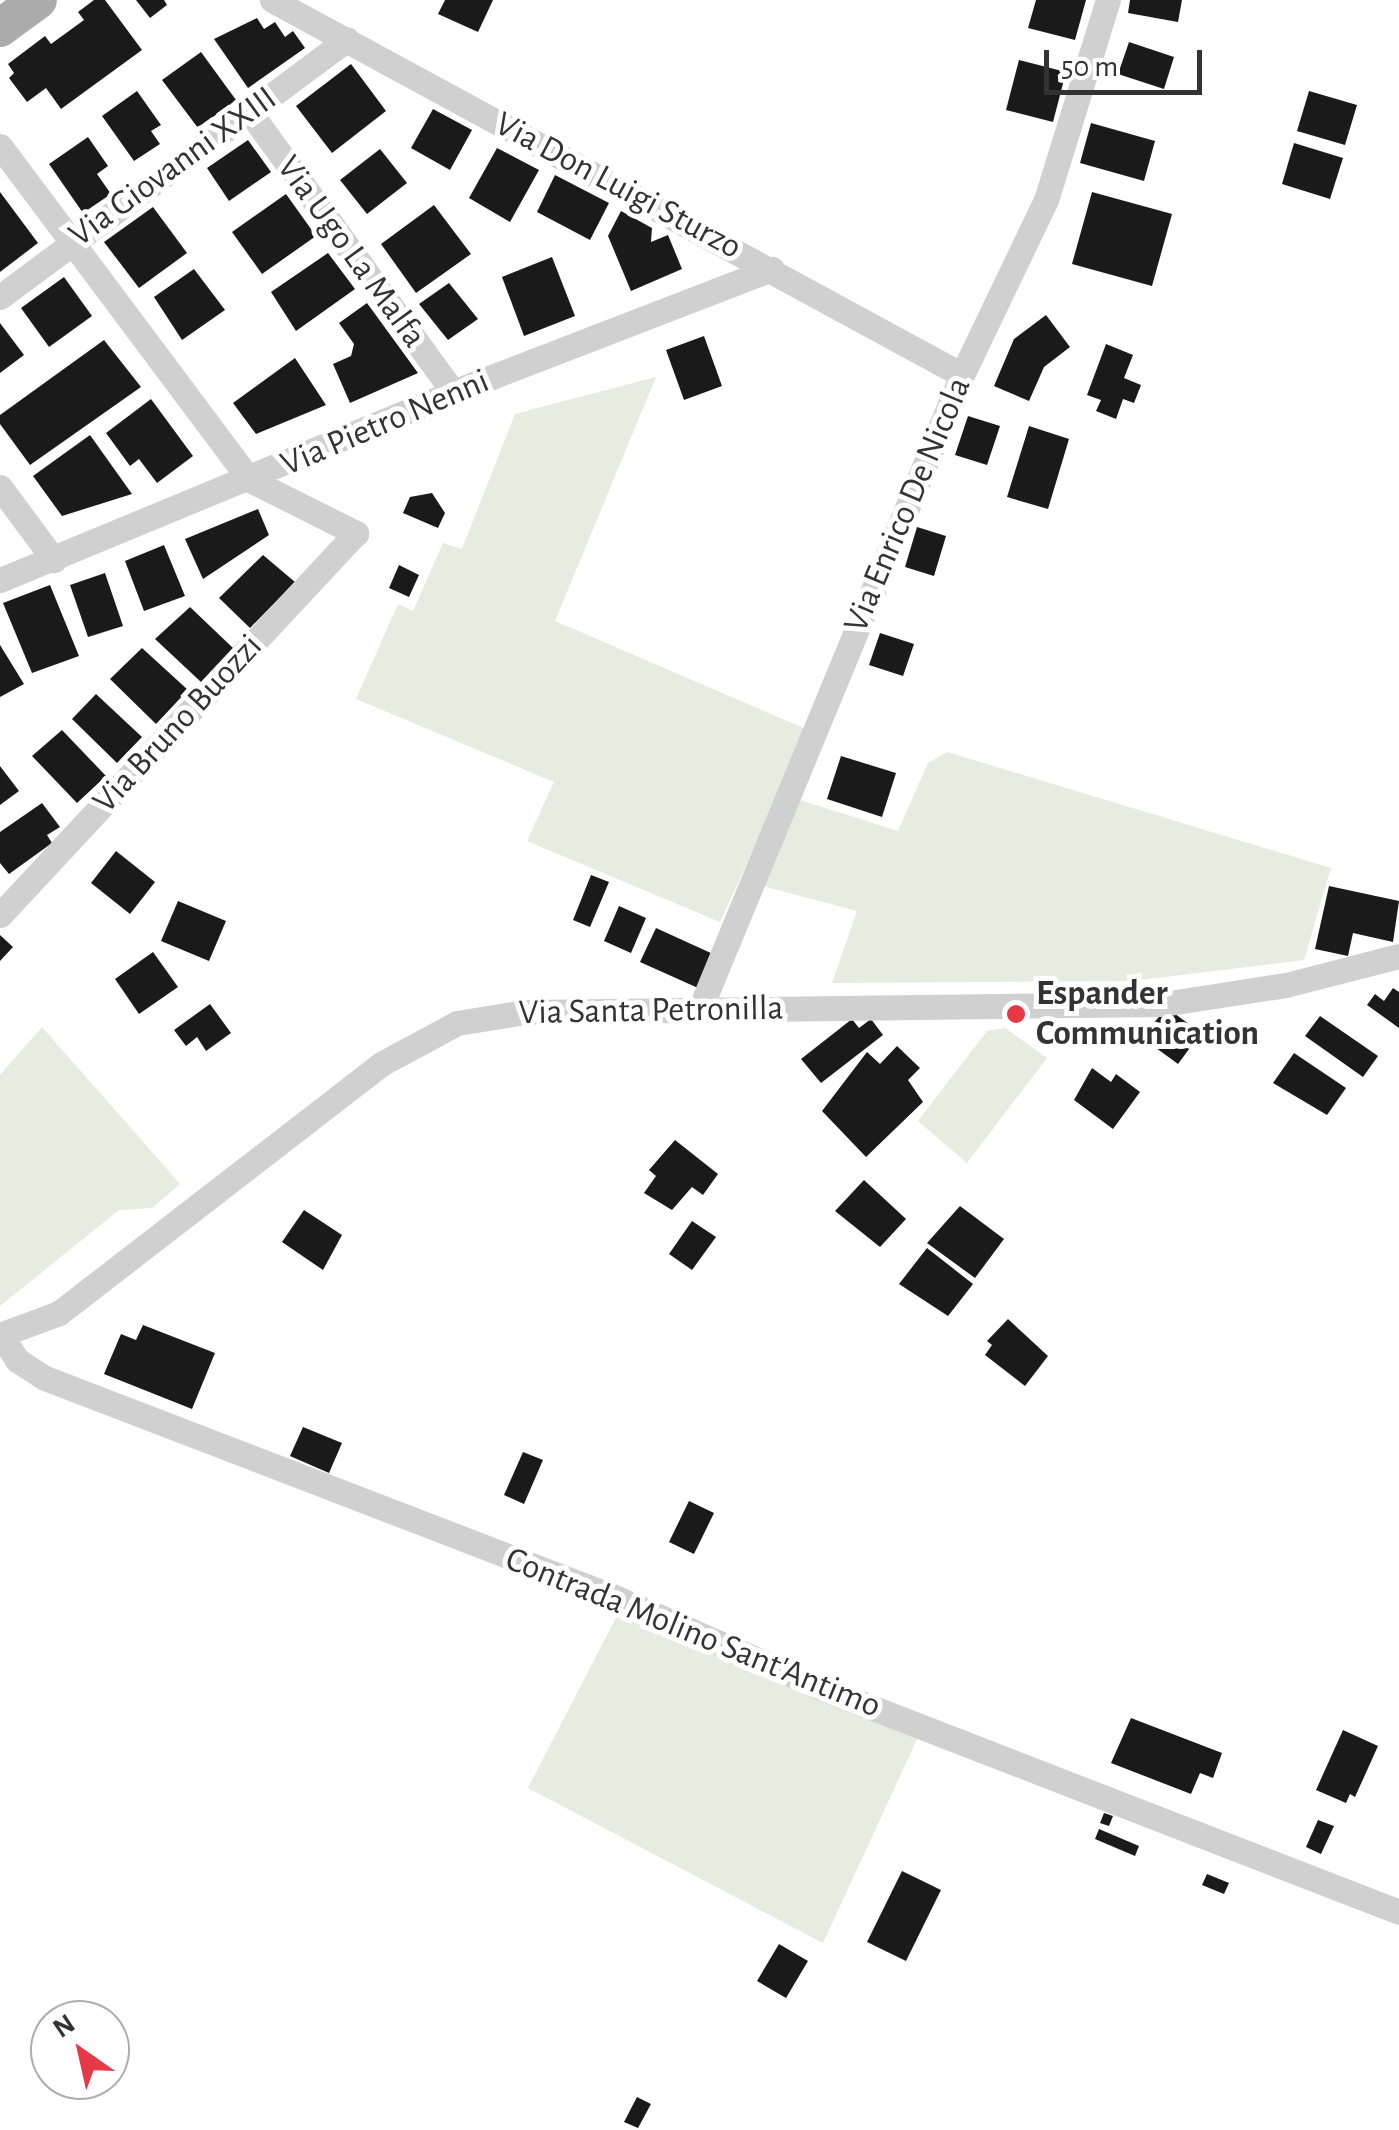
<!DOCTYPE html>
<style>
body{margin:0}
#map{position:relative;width:1399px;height:2130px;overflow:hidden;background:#fff;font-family:"Alegreya Sans",sans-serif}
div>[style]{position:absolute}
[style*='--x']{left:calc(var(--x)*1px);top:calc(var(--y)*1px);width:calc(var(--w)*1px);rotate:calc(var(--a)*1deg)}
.green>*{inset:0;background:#e6ecdf}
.building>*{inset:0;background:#1a1a1a}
.minor>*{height:25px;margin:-12.5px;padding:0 12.5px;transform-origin:12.5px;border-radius:12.5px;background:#d0d0d0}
.primary>*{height:38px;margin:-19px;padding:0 19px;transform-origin:19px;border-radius:19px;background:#ababab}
.dots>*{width:28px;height:28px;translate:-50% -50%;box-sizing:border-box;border:5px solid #fff;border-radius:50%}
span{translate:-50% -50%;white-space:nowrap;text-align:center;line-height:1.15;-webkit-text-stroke:10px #fff;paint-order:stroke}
.street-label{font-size:35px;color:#333}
.poi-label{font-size:35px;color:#333;font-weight:700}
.left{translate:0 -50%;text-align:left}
.north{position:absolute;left:30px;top:2000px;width:100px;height:100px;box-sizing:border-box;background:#fff;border:2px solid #adadad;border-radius:50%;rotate:326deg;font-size:28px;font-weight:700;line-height:40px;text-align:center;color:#333}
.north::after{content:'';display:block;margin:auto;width:35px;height:45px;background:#e63946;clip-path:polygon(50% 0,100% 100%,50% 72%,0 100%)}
.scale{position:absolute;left:1044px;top:50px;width:158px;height:45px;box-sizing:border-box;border:5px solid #333;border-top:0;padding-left:12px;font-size:30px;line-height:35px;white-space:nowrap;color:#333;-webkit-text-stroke:8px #fff;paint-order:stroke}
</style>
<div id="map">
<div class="green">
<div style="clip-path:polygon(656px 377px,555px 621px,808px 730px,720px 922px,527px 841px,554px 782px,356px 699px,398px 604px,413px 611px,443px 543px,462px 549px,515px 414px)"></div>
<div style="clip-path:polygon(947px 752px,1331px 868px,1304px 960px,1132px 981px,832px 983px,857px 911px,759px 885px,800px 800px,898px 831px,928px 763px)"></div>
<div style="clip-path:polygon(42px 1027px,180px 1184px,152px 1208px,119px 1210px,0 1306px,0 1075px)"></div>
<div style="clip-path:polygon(1005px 1028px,1047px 1058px,967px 1163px,918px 1121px,987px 1031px)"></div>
<div style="clip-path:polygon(622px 1606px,920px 1733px,823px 1943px,528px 1788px)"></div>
</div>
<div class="building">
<div style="clip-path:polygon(94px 0,105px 0,142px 50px,61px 109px,46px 88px,27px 102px,9px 78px,14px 73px,8px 64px,45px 36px,51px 44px,84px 20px,78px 12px)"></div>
<div style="clip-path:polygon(136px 0,164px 0,167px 5px,150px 18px)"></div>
<div style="clip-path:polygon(445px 0,493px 0,478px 32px,438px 14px)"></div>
<div style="clip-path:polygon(1036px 0,1086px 0,1075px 40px,1028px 28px)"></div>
<div style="clip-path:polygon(1130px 0,1182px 0,1178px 22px,1128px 13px)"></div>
<div style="clip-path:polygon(257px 18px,264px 29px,275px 22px,285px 37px,293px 31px,305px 48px,248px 88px,214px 39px)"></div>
<div style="clip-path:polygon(1129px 42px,1174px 57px,1164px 89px,1118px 74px)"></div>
<div style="clip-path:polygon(201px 52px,236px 100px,198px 128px,162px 80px)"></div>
<div style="clip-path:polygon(1019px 60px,1066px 72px,1053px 122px,1006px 110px)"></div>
<div style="clip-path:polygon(351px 64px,386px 111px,332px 153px,296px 106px)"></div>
<div style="clip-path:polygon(137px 91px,161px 125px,151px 131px,160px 144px,134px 161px,102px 116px)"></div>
<div style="clip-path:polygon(1309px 91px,1357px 105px,1345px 145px,1297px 131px)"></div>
<div style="clip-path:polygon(433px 109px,472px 130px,450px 170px,411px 148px)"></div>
<div style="clip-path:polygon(1091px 123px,1155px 141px,1144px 181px,1080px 163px)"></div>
<div style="clip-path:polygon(88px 137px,108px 166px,97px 174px,111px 194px,83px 213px,49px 164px)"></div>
<div style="clip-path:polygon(248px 140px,271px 172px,229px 201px,207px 168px)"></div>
<div style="clip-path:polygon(1294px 143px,1343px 158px,1330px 199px,1282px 184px)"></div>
<div style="clip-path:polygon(497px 148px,539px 170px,510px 222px,469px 198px)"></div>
<div style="clip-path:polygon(380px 149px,407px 183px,367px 214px,340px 180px)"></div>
<div style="clip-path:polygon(555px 175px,609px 203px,590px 240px,537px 212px)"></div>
<div style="clip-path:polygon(0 192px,38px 243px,0 272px)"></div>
<div style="clip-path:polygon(1092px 192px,1172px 214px,1152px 286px,1072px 264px)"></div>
<div style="clip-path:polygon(286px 194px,316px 236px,262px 274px,232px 232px)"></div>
<div style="clip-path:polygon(434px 205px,471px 254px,416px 293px,381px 244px)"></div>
<div style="clip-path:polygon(153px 207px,187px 253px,139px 288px,104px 242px)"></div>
<div style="clip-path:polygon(621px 211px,652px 228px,651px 242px,668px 235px,682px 269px,631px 291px,608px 236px)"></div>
<div style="clip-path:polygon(328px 253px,355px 289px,296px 331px,271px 292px)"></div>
<div style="clip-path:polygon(552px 257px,575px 316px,524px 336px,502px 277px)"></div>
<div style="clip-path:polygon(194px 269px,225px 310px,182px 340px,154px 297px)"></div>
<div style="clip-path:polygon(64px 277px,92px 316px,49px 347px,21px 308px)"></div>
<div style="clip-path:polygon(449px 283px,478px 319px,448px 340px,419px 304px)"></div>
<div style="clip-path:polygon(367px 303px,418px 373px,350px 403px,333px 364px,351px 356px,354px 344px,339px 323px)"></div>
<div style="clip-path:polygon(1046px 315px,1070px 347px,1044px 367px,1029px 401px,994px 386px,1014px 339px)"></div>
<div style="clip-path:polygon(0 323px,24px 355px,0 373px)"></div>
<div style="clip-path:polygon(704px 336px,722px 386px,684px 400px,666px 350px)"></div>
<div style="clip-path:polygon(104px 340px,141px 387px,30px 465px,0 424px,0 415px)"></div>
<div style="clip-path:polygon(1106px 344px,1133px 355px,1124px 378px,1141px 385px,1134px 403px,1123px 399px,1116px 419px,1096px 411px,1101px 400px,1087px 395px)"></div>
<div style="clip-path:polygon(295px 358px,326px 405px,256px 434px,233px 403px)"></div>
<div style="clip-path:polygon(151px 399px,193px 456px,157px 483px,139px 459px,130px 466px,106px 433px)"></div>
<div style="clip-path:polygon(968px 416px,1000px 426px,987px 465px,955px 455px)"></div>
<div style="clip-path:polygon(1029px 426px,1069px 439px,1048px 509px,1007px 497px)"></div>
<div style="clip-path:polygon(90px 435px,132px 494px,62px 516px,33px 476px)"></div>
<div style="clip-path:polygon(432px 493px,445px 513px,438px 528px,403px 513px,410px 497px)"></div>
<div style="clip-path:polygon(258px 509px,269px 535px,203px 579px,185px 539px)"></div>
<div style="clip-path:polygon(917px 527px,946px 536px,934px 576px,905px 567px)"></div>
<div style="clip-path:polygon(164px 545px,185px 596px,144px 611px,125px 561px)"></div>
<div style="clip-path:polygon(263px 555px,295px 582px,250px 628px,219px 598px)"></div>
<div style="clip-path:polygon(399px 565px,419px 575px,409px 597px,389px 588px)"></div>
<div style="clip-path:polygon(105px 573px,123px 626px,88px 637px,70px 585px)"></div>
<div style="clip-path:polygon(50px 585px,79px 656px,32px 673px,3px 603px)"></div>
<div style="clip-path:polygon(190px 607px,233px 648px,201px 682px,155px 639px)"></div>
<div style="clip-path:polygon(880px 633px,914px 644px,903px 676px,869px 665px)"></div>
<div style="clip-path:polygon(0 645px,24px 684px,0 697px)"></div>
<div style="clip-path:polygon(142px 648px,188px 690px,156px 724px,110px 679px)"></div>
<div style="clip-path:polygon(96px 694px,142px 737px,117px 763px,72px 719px)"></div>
<div style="clip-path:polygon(62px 730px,106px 776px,77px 803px,32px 756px)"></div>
<div style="clip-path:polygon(841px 756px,896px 773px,882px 817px,827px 799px)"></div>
<div style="clip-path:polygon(0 766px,19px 791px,0 805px)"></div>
<div style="clip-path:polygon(42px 803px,60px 827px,47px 835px,52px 843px,9px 874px,0 863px,0 832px)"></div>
<div style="clip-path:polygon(116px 851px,155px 882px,130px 914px,91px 883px)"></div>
<div style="clip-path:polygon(591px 875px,609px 882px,590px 927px,573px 920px)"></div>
<div style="clip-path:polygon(1329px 886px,1399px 901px,1393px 942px,1353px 933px,1348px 956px,1315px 949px)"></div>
<div style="clip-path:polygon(178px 901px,226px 921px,209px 961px,161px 941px)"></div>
<div style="clip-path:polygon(619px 906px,646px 918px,631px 953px,604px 941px)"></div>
<div style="clip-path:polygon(656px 928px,713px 954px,698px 988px,640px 962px)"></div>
<div style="clip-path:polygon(0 935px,13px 947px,0 961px)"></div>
<div style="clip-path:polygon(153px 952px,178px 987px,139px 1014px,115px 979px)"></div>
<div style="clip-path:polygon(1393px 988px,1399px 992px,1399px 1028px,1367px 1005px,1375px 994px,1384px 1001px)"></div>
<div style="clip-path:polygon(210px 1004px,231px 1033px,206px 1051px,197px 1037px,186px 1046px,174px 1030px)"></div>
<div style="clip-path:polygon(1167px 1008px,1201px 1033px,1178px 1064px,1141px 1037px)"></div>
<div style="clip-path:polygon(1320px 1016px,1378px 1056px,1363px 1077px,1305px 1036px)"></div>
<div style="clip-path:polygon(852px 1019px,859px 1028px,871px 1019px,883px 1035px,821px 1083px,801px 1059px)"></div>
<div style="clip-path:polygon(897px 1046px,920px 1068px,908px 1080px,923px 1102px,866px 1157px,822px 1111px,867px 1052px,880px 1064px)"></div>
<div style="clip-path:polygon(1294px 1053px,1346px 1088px,1327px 1115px,1273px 1083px)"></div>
<div style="clip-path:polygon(1092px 1068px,1111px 1082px,1116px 1074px,1140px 1092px,1113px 1129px,1074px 1100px)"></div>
<div style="clip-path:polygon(675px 1140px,718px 1174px,703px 1195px,692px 1187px,672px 1210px,644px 1193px,656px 1176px,649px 1170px)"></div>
<div style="clip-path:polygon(864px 1180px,906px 1219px,880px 1247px,835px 1211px)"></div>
<div style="clip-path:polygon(960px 1206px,1004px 1239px,975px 1278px,927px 1243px)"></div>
<div style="clip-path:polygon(304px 1210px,342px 1235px,323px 1270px,282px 1242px)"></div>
<div style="clip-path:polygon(692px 1221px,716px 1237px,692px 1270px,669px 1254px)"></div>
<div style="clip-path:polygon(927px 1248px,973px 1284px,948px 1316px,899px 1284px)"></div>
<div style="clip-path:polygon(1008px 1319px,1048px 1356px,1025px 1386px,985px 1355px,992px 1345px,987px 1341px)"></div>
<div style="clip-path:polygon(143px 1325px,215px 1353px,192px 1409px,104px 1374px,121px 1334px,136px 1340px)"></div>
<div style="clip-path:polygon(303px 1427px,342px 1443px,329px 1473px,290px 1456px)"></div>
<div style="clip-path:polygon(523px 1452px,543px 1460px,524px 1504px,504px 1495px)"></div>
<div style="clip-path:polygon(689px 1501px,714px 1513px,694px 1554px,669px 1542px)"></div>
<div style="clip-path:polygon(1131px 1718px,1222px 1753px,1213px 1778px,1200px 1773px,1191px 1794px,1111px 1763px)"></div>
<div style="clip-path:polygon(1343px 1730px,1378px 1746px,1355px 1797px,1350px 1794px,1346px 1803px,1316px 1790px)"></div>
<div style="clip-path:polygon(1104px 1813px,1113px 1816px,1109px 1826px,1100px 1823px)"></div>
<div style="clip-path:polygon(1318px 1820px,1334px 1826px,1321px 1854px,1306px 1847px)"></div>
<div style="clip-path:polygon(1099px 1829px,1139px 1846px,1135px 1856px,1095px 1839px)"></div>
<div style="clip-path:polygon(902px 1871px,941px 1890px,906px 1961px,867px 1942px)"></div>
<div style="clip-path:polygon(1207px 1874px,1229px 1883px,1224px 1894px,1202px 1885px)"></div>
<div style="clip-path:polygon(779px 1944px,808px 1961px,786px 1998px,757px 1981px)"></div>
<div style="clip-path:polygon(637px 2097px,651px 2104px,638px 2128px,624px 2122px)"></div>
</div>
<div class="minor">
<div style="--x:272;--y:0;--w:785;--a:28.52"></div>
<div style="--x:249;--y:111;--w:347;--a:54"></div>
<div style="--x:0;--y:146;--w:417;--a:53.2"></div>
<div style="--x:250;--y:480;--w:119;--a:26.6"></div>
<div style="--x:356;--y:533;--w:522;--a:132.98"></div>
<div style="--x:0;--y:297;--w:432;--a:-36.6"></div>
<div style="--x:0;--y:487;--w:91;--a:53.5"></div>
<div style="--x:0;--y:580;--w:490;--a:-22.5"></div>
<div style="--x:453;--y:392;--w:342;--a:-21.1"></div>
<div style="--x:700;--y:1009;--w:686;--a:-67.55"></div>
<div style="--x:962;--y:375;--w:194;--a:-64.4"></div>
<div style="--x:1046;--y:200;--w:209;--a:-72.8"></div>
<div style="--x:0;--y:1335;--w:63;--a:-20.4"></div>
<div style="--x:59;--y:1313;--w:407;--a:-37.7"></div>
<div style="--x:381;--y:1064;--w:86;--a:-28.3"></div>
<div style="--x:457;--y:1023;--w:69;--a:-9.2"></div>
<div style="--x:525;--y:1012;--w:638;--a:-0.72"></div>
<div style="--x:1163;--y:1004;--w:124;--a:-8.8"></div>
<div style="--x:1286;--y:985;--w:117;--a:-14.4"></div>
<div style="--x:1;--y:1335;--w:30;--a:57"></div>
<div style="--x:17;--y:1360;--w:33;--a:33"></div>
<div style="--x:45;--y:1378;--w:607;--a:21.03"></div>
<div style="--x:612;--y:1596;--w:226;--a:23.7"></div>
<div style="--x:819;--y:1687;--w:622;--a:21.2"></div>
</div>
<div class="primary">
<div style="--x:0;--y:28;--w:47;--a:-36.4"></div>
</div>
<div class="dots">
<div style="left:1016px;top:1014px;background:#e63946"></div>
</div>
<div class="street-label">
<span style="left:173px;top:167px;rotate:-36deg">Via Giovanni XXIII</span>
<span style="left:618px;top:186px;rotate:28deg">Via Don Luigi Sturzo</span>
<span style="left:351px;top:252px;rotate:54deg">Via Ugo La Malfa</span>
<span style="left:385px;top:423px;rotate:-23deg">Via Pietro Nenni</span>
<span style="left:908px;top:505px;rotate:-67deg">Via Enrico De Nicola</span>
<span style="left:178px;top:724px;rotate:-47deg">Via Bruno Buozzi</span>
<span style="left:651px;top:1011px;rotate:-1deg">Via Santa Petronilla</span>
<span style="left:693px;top:1633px;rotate:22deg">Contrada Molino Sant'Antimo</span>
</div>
<div class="poi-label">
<span class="left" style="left:1036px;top:1014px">Espander<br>Communication</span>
</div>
<div class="north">N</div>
<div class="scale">50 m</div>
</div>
